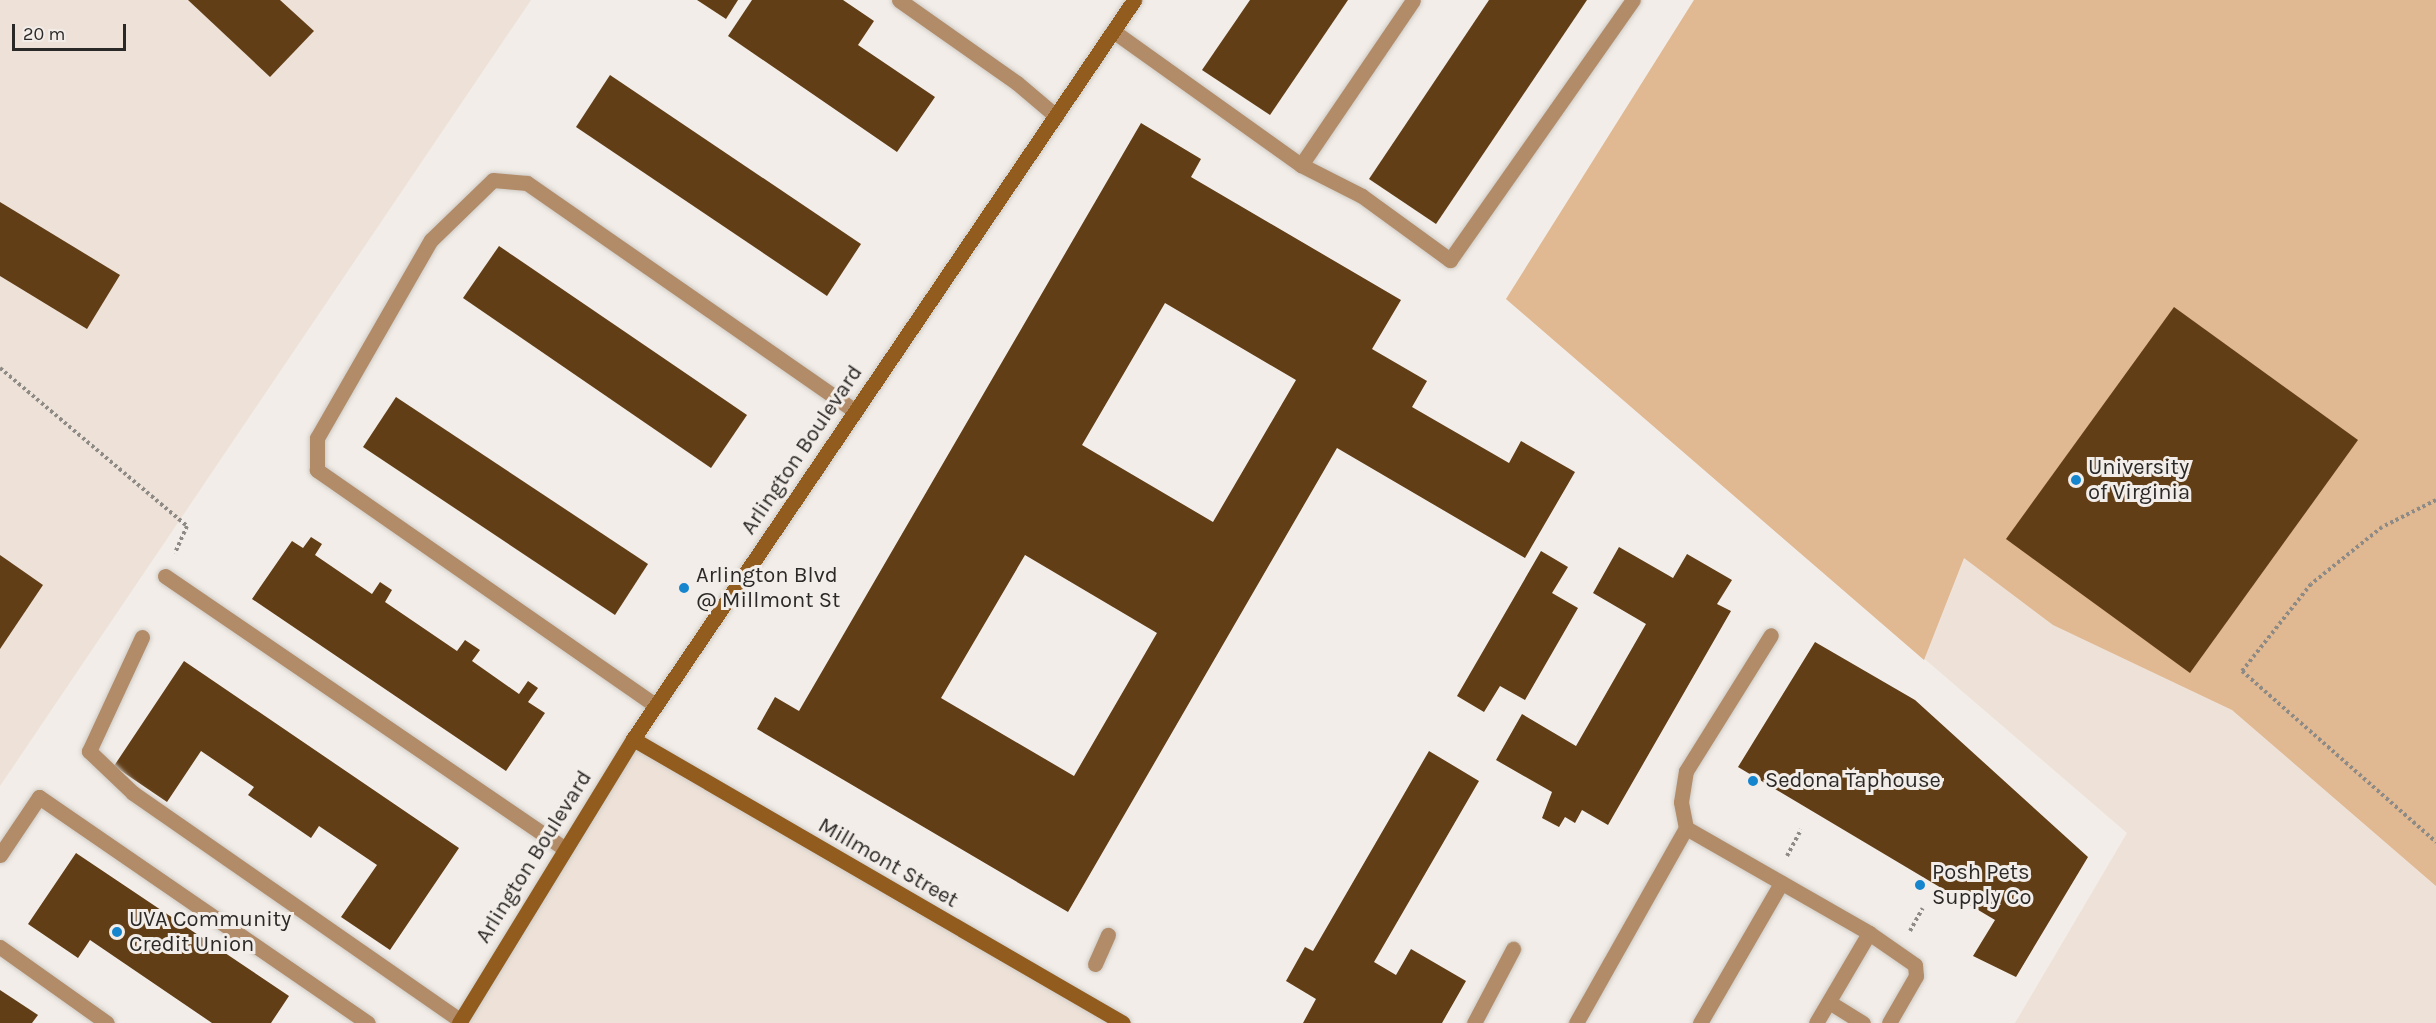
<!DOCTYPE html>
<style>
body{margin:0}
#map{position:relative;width:2436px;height:1023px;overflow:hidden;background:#f2ede8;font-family:Karla,sans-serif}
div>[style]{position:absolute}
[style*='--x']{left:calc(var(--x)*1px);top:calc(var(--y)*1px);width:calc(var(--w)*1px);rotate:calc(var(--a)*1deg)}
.built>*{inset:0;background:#eee2d8}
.green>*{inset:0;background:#e0b892}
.building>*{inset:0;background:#623e17}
.path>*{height:4px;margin-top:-2px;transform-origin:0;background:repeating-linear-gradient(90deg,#8e8b87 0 3px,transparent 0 6px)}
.roads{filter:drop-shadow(0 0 2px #cecac5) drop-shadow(0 0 2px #cecac5)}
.lane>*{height:15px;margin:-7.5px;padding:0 7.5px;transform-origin:7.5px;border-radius:7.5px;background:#b28c68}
.secondary>*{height:15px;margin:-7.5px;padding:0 7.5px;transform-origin:7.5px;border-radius:7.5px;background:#925c1e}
.dots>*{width:16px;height:16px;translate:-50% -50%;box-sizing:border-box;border:3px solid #f2ede8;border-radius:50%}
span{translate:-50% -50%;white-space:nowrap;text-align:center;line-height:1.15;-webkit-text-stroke:6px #f2ede8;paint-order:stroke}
.street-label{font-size:22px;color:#2b2927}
.poi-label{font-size:22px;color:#2b2927}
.left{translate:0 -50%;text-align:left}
.scale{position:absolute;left:12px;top:24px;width:114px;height:27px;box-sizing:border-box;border:3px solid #2b2927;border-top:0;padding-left:8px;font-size:18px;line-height:21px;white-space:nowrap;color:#2b2927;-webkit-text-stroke:4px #f2ede8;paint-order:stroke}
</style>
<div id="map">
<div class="built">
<div style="clip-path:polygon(0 0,531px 0,0 786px)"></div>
<div style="clip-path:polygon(1694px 0,2436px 0,2436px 1023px,2015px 1023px,2127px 833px,1506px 299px)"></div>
<div style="clip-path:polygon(633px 739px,1133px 1023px,469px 1023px)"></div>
</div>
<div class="green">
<div style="clip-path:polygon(1694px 0,2436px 0,2436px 886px,2232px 710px,2053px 625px,1964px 558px,1924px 660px,1506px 299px)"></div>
</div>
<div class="building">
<div style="clip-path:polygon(188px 0,280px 0,314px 31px,270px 77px)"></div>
<div style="clip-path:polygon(697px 0,738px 0,726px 19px)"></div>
<div style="clip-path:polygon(752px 0,843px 0,874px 21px,858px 45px,935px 97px,897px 152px,728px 36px)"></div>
<div style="clip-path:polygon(1250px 0,1348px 0,1270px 115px,1202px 70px)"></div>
<div style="clip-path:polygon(1489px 0,1587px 0,1436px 224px,1369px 179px)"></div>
<div style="clip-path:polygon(610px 75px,861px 244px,827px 296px,576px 127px)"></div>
<div style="clip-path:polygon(evenodd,1141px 123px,1201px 159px,1191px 177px,1401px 300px,1372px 349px,1427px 381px,1412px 407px,1509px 463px,1521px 441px,1575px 472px,1525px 558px,1337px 448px,1068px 912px,757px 729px,775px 697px,799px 711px,1141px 123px,1165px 303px,1296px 380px,1213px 522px,1082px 445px,1165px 303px,1141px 123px,1025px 555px,1157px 633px,1074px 776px,941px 698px,1025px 555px)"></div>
<div style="clip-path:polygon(0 202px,120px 275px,87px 329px,0 276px)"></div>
<div style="clip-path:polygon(499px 246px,747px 415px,711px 468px,463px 298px)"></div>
<div style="clip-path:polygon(2174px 307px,2358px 440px,2190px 673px,2006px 539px)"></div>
<div style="clip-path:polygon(396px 397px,648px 564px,615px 615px,363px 447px)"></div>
<div style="clip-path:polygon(311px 537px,322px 544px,315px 555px,372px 594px,380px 582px,392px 590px,385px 602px,457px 651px,465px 640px,480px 650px,472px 661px,519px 694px,528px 681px,538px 688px,528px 702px,545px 713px,506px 771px,252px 599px,292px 541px,303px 548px)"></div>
<div style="clip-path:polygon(1619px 547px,1673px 578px,1687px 554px,1732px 580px,1717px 604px,1731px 611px,1608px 825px,1582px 810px,1575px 823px,1565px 817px,1559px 827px,1542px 818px,1552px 792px,1496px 760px,1522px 714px,1576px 746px,1646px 624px,1593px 593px)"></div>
<div style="clip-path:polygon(1541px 551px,1568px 567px,1552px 593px,1578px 608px,1525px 700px,1500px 686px,1484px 712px,1457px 696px)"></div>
<div style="clip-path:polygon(0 555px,43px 585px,0 649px)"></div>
<div style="clip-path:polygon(1815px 642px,1915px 700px,2088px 857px,2016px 977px,1973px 956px,1995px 920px,1738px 767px)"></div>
<div style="clip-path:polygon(184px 661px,459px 848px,390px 950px,341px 917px,377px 865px,319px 826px,311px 838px,248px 795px,254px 787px,201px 751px,167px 802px,114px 766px)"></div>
<div style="clip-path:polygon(1429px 751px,1479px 781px,1374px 962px,1396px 975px,1411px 949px,1466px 981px,1442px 1023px,1303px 1023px,1316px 999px,1286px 981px,1305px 947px,1313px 951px)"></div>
<div style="clip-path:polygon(76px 853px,289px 996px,271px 1023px,212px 1023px,90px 940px,78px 958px,28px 924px)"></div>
<div style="clip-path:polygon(0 990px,38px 1015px,32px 1023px,0 1023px)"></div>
</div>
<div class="path">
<div style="--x:0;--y:368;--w:245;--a:40.2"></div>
<div style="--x:187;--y:526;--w:30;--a:114"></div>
<div style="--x:2436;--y:500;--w:60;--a:153.4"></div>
<div style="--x:2382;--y:527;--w:91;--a:141.2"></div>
<div style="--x:2311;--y:584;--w:111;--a:128.4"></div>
<div style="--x:2242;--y:671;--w:259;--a:41.4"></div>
<div style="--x:1787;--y:856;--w:30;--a:-62"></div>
<div style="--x:1910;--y:931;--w:26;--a:-61"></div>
</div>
<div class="roads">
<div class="lane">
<div style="--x:899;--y:0;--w:144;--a:35.1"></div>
<div style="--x:1017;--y:83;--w:51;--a:40.2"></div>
<div style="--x:1113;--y:31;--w:231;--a:35.5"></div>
<div style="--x:1301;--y:165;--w:68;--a:26.9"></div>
<div style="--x:1362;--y:196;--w:109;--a:36"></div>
<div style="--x:1450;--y:260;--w:318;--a:-54.9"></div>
<div style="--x:1301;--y:165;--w:199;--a:-55.8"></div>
<div style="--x:165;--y:576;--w:484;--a:34.3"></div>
<div style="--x:142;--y:637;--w:126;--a:114.9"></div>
<div style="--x:89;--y:751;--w:61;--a:43.7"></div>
<div style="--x:133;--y:793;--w:398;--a:34.8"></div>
<div style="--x:655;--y:705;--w:412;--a:-145.2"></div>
<div style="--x:317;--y:470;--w:32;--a:-90"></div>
<div style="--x:317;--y:438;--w:228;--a:-60.1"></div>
<div style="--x:431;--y:240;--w:86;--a:-44.1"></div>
<div style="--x:493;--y:180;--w:34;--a:5"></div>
<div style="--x:527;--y:183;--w:399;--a:34.8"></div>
<div style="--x:1686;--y:828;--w:26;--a:-101"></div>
<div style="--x:1681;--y:802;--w:31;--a:-81"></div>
<div style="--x:1686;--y:771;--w:160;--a:-58"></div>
<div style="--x:0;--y:855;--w:70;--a:-56.1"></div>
<div style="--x:39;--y:797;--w:399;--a:34.5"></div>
<div style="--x:1869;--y:933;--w:56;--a:34.8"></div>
<div style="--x:1915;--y:965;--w:11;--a:85"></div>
<div style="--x:1916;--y:976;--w:54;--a:119.9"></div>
<div style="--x:0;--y:947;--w:131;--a:35.4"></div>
<div style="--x:1095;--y:964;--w:32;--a:-66"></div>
<div style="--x:1829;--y:1002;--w:40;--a:32"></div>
<div style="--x:1474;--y:1023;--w:84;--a:-62.2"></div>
<div style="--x:1576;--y:1023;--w:224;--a:-60.6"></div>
<div style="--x:1686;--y:828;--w:211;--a:29.8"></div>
<div style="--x:1869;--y:933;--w:104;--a:120.5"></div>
<div style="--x:1700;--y:1023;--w:162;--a:-59.9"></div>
</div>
<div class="secondary">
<div style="--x:633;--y:739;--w:566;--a:30.1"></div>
<div style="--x:459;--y:1023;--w:333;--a:-58.5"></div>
<div style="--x:633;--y:739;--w:893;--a:-55.86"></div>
</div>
</div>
<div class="dots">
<div style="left:2076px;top:480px;background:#1585ce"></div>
<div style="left:684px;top:588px;background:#1585ce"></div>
<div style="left:1753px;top:781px;background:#1585ce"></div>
<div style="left:1920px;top:885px;background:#1585ce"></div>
<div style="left:117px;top:932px;background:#1585ce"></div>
</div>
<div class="street-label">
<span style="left:802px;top:450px;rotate:-56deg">Arlington Boulevard</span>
<span style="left:534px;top:857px;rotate:-58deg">Arlington Boulevard</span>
<span style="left:888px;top:863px;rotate:30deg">Millmont Street</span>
</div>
<div class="poi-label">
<span class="left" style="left:2088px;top:480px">University<br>of Virginia</span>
<span class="left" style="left:696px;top:588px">Arlington Blvd<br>@ Millmont St</span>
<span class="left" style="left:1765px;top:781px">Sedona Taphouse</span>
<span class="left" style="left:1932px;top:885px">Posh Pets<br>Supply Co</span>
<span class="left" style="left:129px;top:932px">UVA Community<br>Credit Union</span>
</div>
<div class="scale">20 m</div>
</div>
